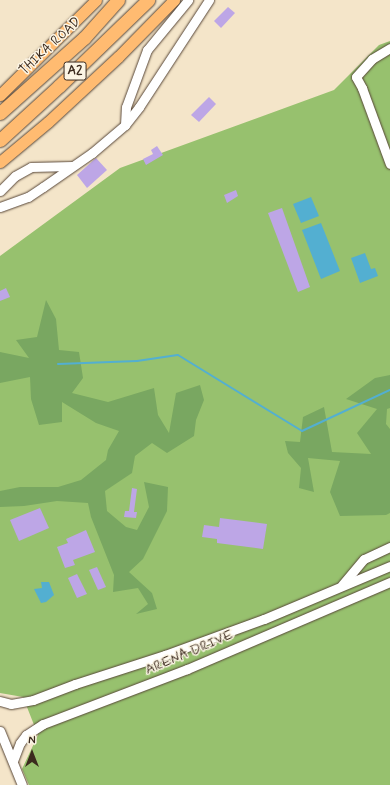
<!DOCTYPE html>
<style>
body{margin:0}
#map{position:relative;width:390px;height:785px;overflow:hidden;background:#f4e5c9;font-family:Mynerve,sans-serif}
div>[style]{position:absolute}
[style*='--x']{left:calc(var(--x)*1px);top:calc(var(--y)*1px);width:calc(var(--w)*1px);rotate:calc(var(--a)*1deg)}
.green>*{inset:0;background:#97c16e}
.forest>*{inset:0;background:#79a761}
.water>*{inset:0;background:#53afd1}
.stream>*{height:2px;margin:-1px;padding:0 1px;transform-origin:1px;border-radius:1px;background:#53afd1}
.building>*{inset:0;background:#bda6e6}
.roads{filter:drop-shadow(0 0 1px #574638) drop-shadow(0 0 1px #574638)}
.minor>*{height:9px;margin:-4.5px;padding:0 4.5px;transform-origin:4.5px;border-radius:4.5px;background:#fff}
.major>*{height:11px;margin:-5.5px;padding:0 5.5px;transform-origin:5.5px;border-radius:5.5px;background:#ffbb71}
.highway>*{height:13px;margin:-6.5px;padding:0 6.5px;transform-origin:6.5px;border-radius:6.5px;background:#ffbb71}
span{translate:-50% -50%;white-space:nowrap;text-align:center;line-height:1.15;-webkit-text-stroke:3px #fcf5e5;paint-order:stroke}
.shield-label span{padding:1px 3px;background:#fcf5e5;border:1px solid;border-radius:3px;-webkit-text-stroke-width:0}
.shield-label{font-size:13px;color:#3b2a1e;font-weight:700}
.street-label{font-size:14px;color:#3b2a1e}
.north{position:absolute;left:12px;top:733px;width:40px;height:40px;-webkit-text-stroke:3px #fcf5e5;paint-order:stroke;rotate:0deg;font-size:11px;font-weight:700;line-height:16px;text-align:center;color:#3b2a1e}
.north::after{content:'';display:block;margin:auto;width:14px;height:18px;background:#3b2a1e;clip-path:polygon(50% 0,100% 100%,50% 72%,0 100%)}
</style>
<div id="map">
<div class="green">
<div style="clip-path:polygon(390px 41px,390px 785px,29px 785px,22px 769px,38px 735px,23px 697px,0 693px,0 256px,120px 168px,334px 90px,379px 45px)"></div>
</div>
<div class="forest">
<div style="clip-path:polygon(46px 300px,56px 319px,59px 350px,79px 352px,83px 378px,72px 393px,108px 402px,154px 388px,158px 415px,169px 433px,176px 393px,200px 385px,204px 400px,196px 420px,194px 436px,167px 453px,152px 443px,135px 456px,132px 473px,105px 491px,107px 511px,126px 527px,137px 530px,149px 507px,144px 482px,168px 487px,167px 511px,143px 559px,129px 572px,152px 593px,157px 609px,136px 614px,148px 604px,138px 588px,113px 592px,114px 575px,91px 517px,88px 503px,57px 501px,24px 506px,0 507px,0 491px,20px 487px,58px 487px,81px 480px,106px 460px,108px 450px,119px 431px,96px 423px,62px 402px,62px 422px,39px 425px,31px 399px,30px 377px,0 383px,0 352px,29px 358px,16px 340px,37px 337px)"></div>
<div style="clip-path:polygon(390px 375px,390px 408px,387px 409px,386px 424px,390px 429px,390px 513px,386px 515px,340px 516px,330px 492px,340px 461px,308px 458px,314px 492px,299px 488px,301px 468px,288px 453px,285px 441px,300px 442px,303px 417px,324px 407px,332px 452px,371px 454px,357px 433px,377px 409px,346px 399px,375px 378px)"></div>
</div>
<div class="water">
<div style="clip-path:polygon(311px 197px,319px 216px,301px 223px,293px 204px)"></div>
<div style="clip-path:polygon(321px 223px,340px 271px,321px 279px,302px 230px)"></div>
<div style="clip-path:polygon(365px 253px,371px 269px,375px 268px,378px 276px,360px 283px,351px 258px)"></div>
<div style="clip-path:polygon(41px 582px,49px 582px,54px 595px,46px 602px,41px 603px,34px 589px,42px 588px)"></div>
</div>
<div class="stream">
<div style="--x:58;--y:364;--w:79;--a:-2.2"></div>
<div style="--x:137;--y:361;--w:41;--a:-8.3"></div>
<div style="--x:178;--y:355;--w:145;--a:31.5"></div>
<div style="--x:302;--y:431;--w:97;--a:-25"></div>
</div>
<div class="building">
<div style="clip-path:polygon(228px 7px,235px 13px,221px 28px,214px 21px)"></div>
<div style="clip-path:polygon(209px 97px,216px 104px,199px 122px,191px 115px)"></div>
<div style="clip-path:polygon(157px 146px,163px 155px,146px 165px,143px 159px,153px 154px,151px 150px)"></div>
<div style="clip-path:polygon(96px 158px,107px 170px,87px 188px,77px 175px)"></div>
<div style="clip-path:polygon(236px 190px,238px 196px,227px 203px,224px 195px)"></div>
<div style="clip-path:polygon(282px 208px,310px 287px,298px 292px,268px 213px)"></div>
<div style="clip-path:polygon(6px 288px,10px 297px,0 301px,0 291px)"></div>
<div style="clip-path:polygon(132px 488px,137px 489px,134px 512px,137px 512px,136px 518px,124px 517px,125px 511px,129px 511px)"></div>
<div style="clip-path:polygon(40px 508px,49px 528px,19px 541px,10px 520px)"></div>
<div style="clip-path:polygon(220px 518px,267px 524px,263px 549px,217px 543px,217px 539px,202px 537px,204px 525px,219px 527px)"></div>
<div style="clip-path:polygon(86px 530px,95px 552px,73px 560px,75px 565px,65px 568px,57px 547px,68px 543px,66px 539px)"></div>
<div style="clip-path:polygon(97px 567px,106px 587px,98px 590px,89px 570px)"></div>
<div style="clip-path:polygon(77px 574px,87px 594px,77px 598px,68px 578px)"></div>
</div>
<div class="roads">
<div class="minor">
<div style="--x:390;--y:48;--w:21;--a:149"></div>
<div style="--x:372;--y:59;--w:24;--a:132"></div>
<div style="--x:356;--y:77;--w:13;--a:61"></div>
<div style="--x:362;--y:88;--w:81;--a:69.8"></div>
<div style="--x:125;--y:125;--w:23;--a:-52"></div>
<div style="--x:139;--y:107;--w:128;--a:-56.8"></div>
<div style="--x:0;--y:191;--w:21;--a:-45"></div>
<div style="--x:15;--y:176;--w:18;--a:-29"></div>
<div style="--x:31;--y:167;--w:41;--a:-1.4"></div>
<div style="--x:0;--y:207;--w:30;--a:-20"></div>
<div style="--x:28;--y:197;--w:18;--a:-34"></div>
<div style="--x:43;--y:187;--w:60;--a:-34.8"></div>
<div style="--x:92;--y:153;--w:43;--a:-40.3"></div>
<div style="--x:125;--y:125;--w:18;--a:-87"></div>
<div style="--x:126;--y:107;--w:61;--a:-69.8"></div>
<div style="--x:147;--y:50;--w:65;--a:-50.6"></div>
<div style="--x:342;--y:585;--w:34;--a:-50"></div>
<div style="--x:364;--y:559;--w:29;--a:-25"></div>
<div style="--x:0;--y:701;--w:11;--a:15"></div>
<div style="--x:11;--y:704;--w:22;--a:-10"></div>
<div style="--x:33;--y:700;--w:45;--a:-20.9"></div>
<div style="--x:75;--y:684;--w:95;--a:-17.9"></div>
<div style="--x:165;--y:655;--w:105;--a:-20"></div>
<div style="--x:264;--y:619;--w:137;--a:-22.8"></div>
<div style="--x:0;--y:731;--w:58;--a:67.8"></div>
<div style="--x:13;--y:761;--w:19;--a:-69"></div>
<div style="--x:20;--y:743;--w:10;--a:-53"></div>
<div style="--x:26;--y:735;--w:20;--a:-33"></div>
<div style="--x:43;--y:724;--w:154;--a:-20.9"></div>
<div style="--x:187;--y:669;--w:221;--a:-23.2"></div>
</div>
<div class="major">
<div style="--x:0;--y:95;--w:135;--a:-44.7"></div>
<div style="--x:0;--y:162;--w:62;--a:-39.8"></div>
<div style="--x:48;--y:122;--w:96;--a:-42.9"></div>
<div style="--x:118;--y:57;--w:80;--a:-45.5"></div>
</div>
<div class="highway">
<div style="--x:0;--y:113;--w:113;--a:-41.8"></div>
<div style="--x:84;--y:38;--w:51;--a:-48.2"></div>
<div style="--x:0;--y:140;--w:80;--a:-42.5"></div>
<div style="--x:59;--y:86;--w:124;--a:-44"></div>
</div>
</div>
<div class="shield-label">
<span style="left:75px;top:71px">A2</span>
</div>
<div class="street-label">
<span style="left:50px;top:46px;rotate:-43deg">THIKA ROAD</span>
<span style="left:189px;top:652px;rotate:-23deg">ARENA DRIVE</span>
</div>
<div class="north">N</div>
</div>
